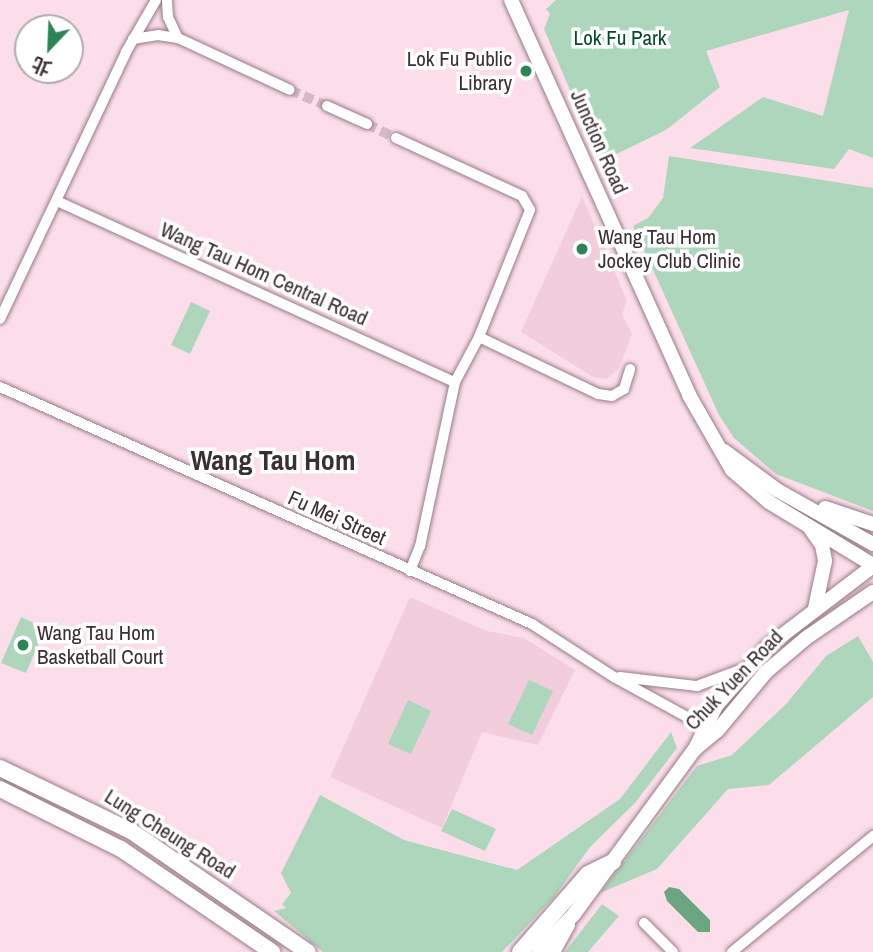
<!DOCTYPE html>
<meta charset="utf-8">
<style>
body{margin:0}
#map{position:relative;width:873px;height:952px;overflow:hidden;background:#fcdeeb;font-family:"Archivo Narrow","Noto Sans TC",sans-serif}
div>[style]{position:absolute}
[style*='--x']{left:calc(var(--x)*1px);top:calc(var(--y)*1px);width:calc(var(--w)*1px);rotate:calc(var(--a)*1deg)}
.built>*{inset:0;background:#f2cedd}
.green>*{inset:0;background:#aed6bc}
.water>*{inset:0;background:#6ca582}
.minor-tunnel>*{height:10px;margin-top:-5px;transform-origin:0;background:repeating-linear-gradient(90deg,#d5bbc6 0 10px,transparent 0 15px)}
.roads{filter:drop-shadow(0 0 2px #977c87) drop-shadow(0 0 2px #977c87)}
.minor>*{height:10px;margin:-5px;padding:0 5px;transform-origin:5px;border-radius:5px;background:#fff}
.major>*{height:14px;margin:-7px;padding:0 7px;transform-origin:7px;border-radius:7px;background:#fff}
.highway>*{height:16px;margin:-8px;padding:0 8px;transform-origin:8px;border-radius:8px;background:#fff}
.dots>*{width:19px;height:19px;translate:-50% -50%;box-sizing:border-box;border:4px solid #fff;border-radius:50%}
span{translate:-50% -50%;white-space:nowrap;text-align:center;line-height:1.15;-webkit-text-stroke:7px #fff;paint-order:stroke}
.park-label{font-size:21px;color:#004c2a}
.poi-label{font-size:21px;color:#3a2f34}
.right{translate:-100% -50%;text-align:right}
.left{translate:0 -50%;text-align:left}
.street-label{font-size:21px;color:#3a2f34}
.district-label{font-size:28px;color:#3a2f34;font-weight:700}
.north{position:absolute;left:14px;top:14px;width:70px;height:70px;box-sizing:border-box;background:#fff;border:2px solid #b0acae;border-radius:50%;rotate:203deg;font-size:19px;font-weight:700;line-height:28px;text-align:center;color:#3a2f34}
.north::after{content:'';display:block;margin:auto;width:24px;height:32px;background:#2f8457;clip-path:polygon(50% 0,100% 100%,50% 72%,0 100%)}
</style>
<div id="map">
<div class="built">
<div style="clip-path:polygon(582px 196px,627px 301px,622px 314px,632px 334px,619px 368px,607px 379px,593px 377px,521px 332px)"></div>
<div style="clip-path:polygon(410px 597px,487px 631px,524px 638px,575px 670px,538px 745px,482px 732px,442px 828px,330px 777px)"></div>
</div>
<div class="green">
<div style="clip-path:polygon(556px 0,873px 0,873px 158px,849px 149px,834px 169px,690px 148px,763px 97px,823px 116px,849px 10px,706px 51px,720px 87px,666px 130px,606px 159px,593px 144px,544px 29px,550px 14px,546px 9px)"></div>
<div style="clip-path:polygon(669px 156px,873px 188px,873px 511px,776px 474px,734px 438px,719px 415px,633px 226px,648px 218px,663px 198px)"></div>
<div style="clip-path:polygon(191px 302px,210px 311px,190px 354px,171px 345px)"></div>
<div style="clip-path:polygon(21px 617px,45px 628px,26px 673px,1px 663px)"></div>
<div style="clip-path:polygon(858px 636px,873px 662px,873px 697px,769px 785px,728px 789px,657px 869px,600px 893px,697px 766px,732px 755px,786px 704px,826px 656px)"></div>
<div style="clip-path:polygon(529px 680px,553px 691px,532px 735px,508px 724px)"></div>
<div style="clip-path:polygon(408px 700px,431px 711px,411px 754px,388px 744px)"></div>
<div style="clip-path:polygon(671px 732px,677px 748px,635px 803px,590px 847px,554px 897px,502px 952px,323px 952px,274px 911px,286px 908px,282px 904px,291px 893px,281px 873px,320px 795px,404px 840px,517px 870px,620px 799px)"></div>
<div style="clip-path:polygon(452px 809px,496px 829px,485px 851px,441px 831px)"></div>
<div style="clip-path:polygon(602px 904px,619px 916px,588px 952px,565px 952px)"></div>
</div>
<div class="water">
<div style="clip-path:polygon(669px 887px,679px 889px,710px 920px,710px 932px,698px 932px,667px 901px,664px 892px)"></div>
</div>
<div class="minor-tunnel">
<div style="--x:290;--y:90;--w:40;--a:23.4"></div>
<div style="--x:367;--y:124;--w:32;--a:26"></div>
</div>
<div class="roads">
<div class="minor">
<div style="--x:167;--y:0;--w:17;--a:87"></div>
<div style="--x:168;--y:17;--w:23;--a:65"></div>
<div style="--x:133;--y:39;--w:25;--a:-9"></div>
<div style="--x:158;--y:35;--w:20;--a:9"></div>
<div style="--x:178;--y:38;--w:123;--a:24.9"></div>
<div style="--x:327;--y:106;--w:44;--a:24.2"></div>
<div style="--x:396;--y:138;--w:139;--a:24.7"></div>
<div style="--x:522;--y:196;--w:16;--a:60"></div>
<div style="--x:530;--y:210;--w:137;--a:111.9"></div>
<div style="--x:479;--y:337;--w:51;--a:118.1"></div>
<div style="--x:455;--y:382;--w:168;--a:102"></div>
<div style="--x:420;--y:546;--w:27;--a:112"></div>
<div style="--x:57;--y:201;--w:437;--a:24.5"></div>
<div style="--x:0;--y:319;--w:295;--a:-64.7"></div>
<div style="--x:126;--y:52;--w:60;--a:-60"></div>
<div style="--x:479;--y:337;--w:132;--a:25.6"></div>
<div style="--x:598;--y:394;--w:14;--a:8"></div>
<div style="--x:612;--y:396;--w:14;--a:-30"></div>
<div style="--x:624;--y:389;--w:21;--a:-73"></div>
<div style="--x:0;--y:387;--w:582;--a:24.01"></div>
<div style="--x:532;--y:624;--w:98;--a:32.9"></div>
<div style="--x:614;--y:677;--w:111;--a:28.7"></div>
<div style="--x:620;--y:677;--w:78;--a:6.7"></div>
<div style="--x:697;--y:686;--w:54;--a:-20.4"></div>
<div style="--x:644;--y:923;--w:41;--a:45"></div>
<div style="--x:732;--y:952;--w:183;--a:-39.4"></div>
</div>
<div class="major">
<div style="--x:511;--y:0;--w:433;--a:65.7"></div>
<div style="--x:689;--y:395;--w:86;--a:60.2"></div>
<div style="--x:732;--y:470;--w:49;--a:40.9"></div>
<div style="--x:769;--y:502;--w:122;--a:31.2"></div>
<div style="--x:724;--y:451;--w:66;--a:36.3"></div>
<div style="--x:777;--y:490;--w:110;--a:29.4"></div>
<div style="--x:825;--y:508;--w:51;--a:18.4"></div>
<div style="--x:810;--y:528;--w:21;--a:55"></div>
<div style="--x:822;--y:545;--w:16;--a:79"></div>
<div style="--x:825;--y:561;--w:48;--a:102"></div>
<div style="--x:695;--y:749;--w:48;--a:-64"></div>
<div style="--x:716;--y:706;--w:78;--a:-49.2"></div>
<div style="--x:767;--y:647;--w:133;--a:-37.4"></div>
<div style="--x:538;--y:952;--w:52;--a:-46.5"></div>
<div style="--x:574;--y:914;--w:203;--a:-53.8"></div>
<div style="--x:694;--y:750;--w:30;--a:-40"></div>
<div style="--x:717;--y:731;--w:77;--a:-50.3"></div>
<div style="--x:766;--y:672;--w:52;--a:-40.4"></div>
<div style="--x:806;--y:638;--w:81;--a:-34.5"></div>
<div style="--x:553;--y:952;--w:31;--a:-61"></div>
</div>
<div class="highway">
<div style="--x:0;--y:768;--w:145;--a:25.7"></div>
<div style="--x:131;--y:831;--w:214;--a:34.4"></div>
<div style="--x:0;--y:789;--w:135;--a:26.4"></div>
<div style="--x:121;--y:849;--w:183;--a:34.3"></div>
<div style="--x:520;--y:952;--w:103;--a:-48.9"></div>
<div style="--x:588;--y:874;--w:28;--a:-26"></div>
</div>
</div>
<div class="dots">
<div style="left:526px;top:71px;background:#2f8457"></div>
<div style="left:582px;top:249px;background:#2f8457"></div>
<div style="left:23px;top:645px;background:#2f8457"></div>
</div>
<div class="park-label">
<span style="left:620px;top:38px">Lok Fu Park</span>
</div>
<div class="poi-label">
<span class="right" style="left:512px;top:71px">Lok Fu Public<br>Library</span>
<span class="left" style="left:598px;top:249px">Wang Tau Hom<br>Jockey Club Clinic</span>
<span class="left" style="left:37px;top:645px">Wang Tau Hom<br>Basketball Court</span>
</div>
<div class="street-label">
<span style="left:599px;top:142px;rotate:66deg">Junction Road</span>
<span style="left:264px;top:274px;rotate:24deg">Wang Tau Hom Central Road</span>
<span style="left:337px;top:518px;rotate:24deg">Fu Mei Street</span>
<span style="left:734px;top:680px;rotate:-46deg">Chuk Yuen Road</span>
<span style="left:170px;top:834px;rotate:32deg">Lung Cheung Road</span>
</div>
<div class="district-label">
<span style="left:273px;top:460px">Wang Tau Hom</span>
</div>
<div class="north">北</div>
</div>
